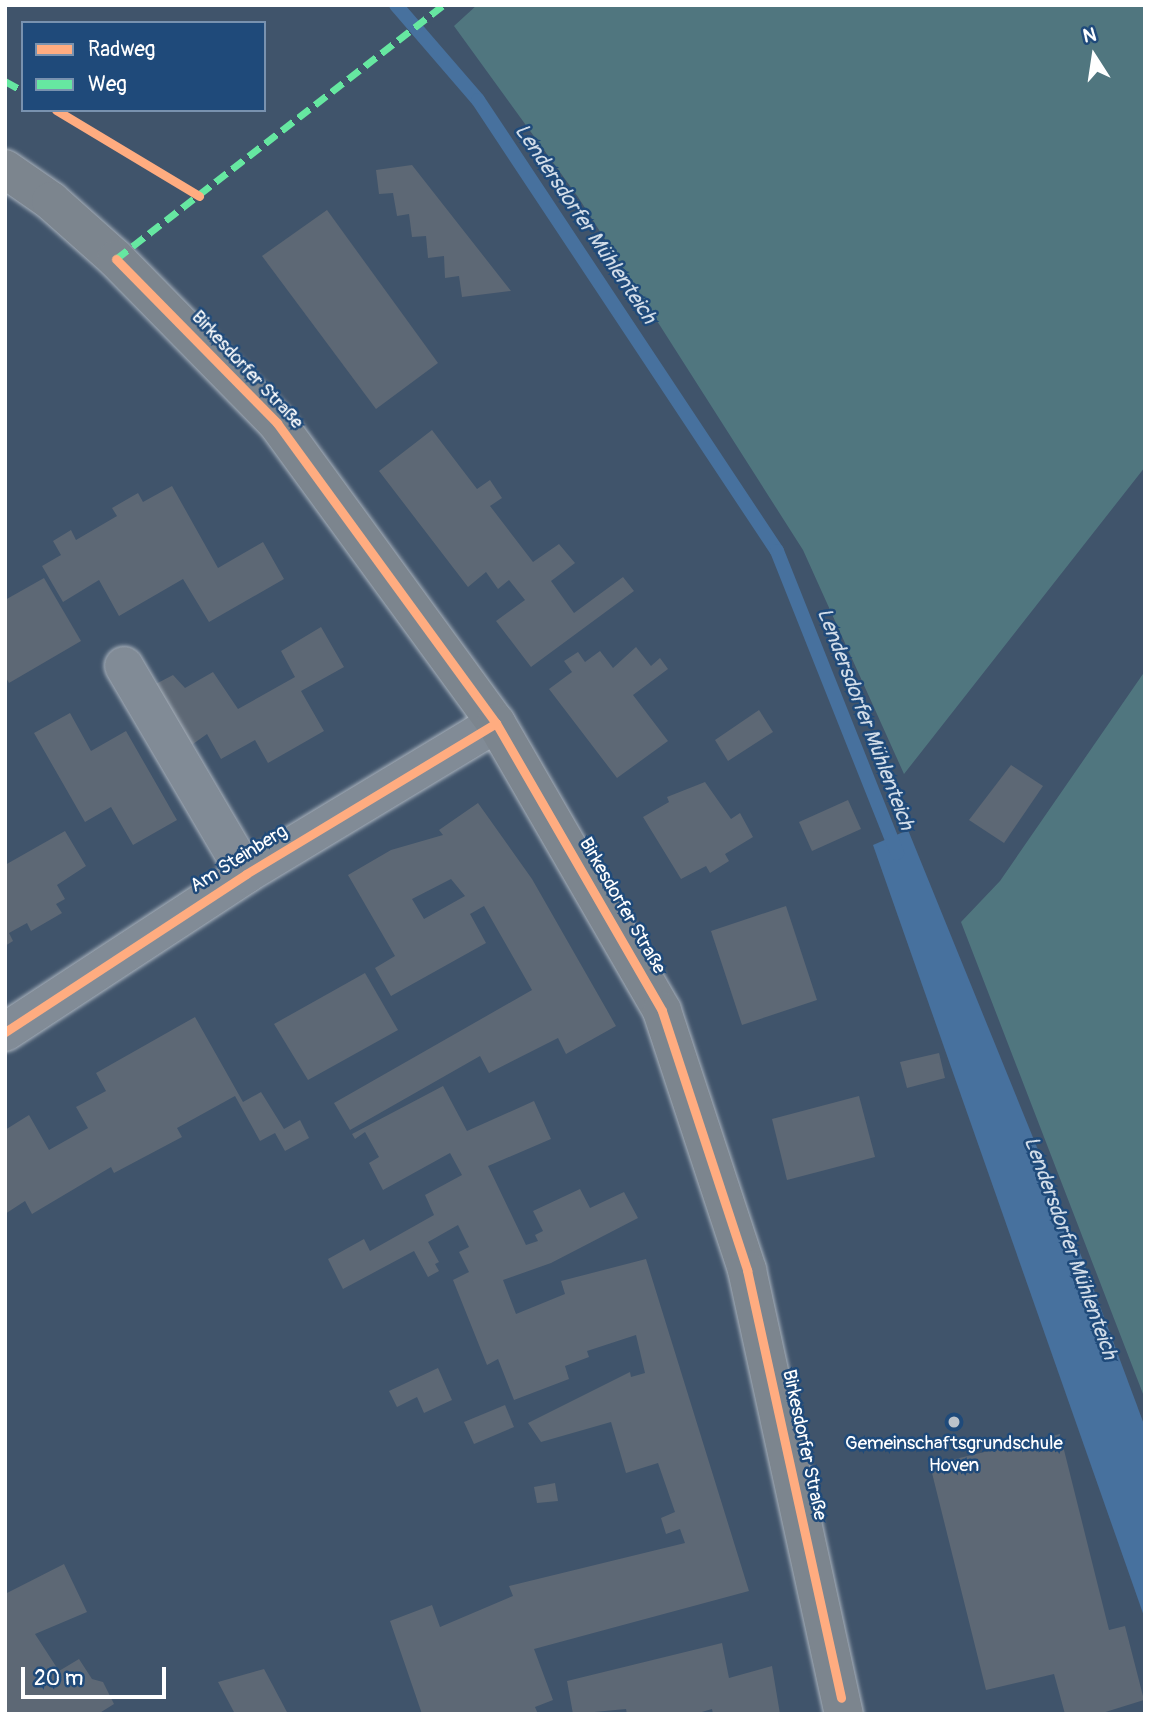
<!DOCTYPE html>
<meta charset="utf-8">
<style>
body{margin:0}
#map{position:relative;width:1150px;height:1719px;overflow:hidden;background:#40546b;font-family:Pangolin,sans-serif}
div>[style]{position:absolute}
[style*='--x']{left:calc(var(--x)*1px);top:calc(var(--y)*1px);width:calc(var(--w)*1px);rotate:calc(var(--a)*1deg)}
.green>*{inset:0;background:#50767f}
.water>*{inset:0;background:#47719e}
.stream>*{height:14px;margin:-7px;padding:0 7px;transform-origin:7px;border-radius:7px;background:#47719e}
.building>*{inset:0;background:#5d6875}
.roads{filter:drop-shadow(0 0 2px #a9b2bc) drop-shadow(0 0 2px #a9b2bc)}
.minor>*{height:38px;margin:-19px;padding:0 19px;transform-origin:19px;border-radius:19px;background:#818b96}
.major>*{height:38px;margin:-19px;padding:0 19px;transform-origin:19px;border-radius:19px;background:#7c858e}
.quiet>*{height:7px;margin-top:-3.5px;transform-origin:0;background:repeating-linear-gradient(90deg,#66e7a1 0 14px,transparent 0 21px)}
.cycleway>*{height:9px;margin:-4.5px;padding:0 4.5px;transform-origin:4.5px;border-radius:4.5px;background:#ffac80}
.dots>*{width:19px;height:19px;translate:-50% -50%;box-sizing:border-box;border:4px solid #1f4a7a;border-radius:50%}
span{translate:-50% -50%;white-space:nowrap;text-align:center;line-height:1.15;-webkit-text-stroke:5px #1f4a7a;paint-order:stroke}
.street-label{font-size:19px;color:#fff}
.poi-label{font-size:19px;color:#fff}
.water-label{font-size:21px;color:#d1dce8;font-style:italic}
.frame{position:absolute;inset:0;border:7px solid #fff;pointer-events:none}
.legend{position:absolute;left:21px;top:21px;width:245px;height:91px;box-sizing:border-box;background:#1f4a7a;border:2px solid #7992af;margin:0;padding:9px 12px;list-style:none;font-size:21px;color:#fff}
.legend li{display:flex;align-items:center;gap:14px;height:35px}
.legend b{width:35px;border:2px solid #7992af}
.north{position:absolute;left:1059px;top:21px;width:70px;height:70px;-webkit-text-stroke:5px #1f4a7a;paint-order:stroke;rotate:348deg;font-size:19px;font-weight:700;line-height:28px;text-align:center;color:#fff}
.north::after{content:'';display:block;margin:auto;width:24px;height:32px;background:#fff;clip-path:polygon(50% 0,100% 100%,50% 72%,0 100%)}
.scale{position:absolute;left:21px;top:1667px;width:145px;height:32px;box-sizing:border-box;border:4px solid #fff;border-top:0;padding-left:9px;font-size:21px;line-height:24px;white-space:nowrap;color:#fff;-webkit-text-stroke:5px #1f4a7a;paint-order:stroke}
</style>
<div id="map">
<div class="green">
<div style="clip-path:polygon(477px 5px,1145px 5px,1145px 467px,904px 774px,803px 550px,578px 197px,454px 26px)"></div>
<div style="clip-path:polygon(1145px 671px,1145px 1399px,961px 922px,1000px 881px)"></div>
</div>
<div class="water">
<div style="clip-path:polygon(908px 830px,1082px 1258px,1145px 1427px,1145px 1619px,873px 845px)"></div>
</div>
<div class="stream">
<div style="--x:396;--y:5;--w:125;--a:49.2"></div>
<div style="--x:478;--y:100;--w:541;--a:56.46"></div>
<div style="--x:777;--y:551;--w:325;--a:68.3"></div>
</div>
<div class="building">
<div style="clip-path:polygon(412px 165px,511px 291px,462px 297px,459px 276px,445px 278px,444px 256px,428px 258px,426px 236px,412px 237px,409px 214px,397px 216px,393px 193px,379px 194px,376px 170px)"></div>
<div style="clip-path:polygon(327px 210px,438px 363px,376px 409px,262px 256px)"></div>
<div style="clip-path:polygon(432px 430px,477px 489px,490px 480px,502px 498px,490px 506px,533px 562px,559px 544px,575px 563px,551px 581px,574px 613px,623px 577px,634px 591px,531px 667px,496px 621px,525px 600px,509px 580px,498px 589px,486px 572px,468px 587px,379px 471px)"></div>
<div style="clip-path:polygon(172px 486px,218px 568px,263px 542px,284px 579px,209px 622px,183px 579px,119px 616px,99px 580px,63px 602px,42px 566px,61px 555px,53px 541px,71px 530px,76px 540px,117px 516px,112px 508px,138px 493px,143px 502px)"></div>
<div style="clip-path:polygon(44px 578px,81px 641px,9px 683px,5px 676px,5px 600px)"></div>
<div style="clip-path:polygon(321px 627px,344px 667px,301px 691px,324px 731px,268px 763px,255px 740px,221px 759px,207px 734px,186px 749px,150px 687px,173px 675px,185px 688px,213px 672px,238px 709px,295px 677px,281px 651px)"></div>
<div style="clip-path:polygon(636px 647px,651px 666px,660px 658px,668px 669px,633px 695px,668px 741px,617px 778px,549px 689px,572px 672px,564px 661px,578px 652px,585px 662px,600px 651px,613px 668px)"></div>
<div style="clip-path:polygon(759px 710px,773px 732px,728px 761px,715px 740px)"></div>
<div style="clip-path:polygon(70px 713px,91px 751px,126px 731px,177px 820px,133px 845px,111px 807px,85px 822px,34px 733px)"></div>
<div style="clip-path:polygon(1011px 765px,1043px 786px,1004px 843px,969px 820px)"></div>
<div style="clip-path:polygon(705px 782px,731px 819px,740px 813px,753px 837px,725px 854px,729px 861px,710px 873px,706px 866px,681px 879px,643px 817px,669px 802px,667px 797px)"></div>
<div style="clip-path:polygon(848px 800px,861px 829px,812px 851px,799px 822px)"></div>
<div style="clip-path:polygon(evenodd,478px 803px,532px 879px,616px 1026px,566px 1054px,558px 1038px,489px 1073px,480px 1056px,350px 1130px,334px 1103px,532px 990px,484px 906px,470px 914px,486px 943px,391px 996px,375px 968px,395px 956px,348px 875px,391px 850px,443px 835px,439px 830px,478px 803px,451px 879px,465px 896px,424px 919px,412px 899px,451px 879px)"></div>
<div style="clip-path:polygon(65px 831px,86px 866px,57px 885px,65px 899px,56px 904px,62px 913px,31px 931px,27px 923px,9px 933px,13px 941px,5px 946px,5px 865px)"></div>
<div style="clip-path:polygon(786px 906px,817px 1000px,742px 1025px,711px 931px)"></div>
<div style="clip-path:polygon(365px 973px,398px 1030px,308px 1080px,274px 1024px)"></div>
<div style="clip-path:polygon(195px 1017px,243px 1102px,261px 1092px,284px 1129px,300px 1120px,309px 1138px,285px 1151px,275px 1133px,260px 1141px,235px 1096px,177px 1128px,182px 1137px,114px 1173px,111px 1167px,32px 1214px,25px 1201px,5px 1214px,5px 1130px,29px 1115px,49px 1150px,88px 1128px,76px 1107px,106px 1091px,96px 1073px)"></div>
<div style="clip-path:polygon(939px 1053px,945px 1078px,907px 1088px,900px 1062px)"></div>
<div style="clip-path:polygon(443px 1086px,467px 1131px,534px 1101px,551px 1139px,488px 1166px,526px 1245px,538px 1241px,535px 1235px,543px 1231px,533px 1211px,580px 1189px,590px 1208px,624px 1192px,638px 1218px,551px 1263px,503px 1280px,516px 1314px,565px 1294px,561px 1281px,646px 1259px,749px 1591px,534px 1649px,553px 1700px,535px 1707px,538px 1714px,422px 1714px,390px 1621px,432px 1605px,440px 1627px,513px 1596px,509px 1586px,685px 1543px,680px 1529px,666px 1534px,661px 1518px,675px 1512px,658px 1463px,626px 1473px,611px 1422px,541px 1442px,528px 1423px,630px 1372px,631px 1377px,645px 1373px,636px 1335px,587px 1351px,589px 1357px,565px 1366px,569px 1379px,514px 1400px,498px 1359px,487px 1365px,453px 1280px,469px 1272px,459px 1252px,469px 1247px,458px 1225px,428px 1242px,439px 1262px,435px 1264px,439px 1271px,428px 1277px,414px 1251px,343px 1289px,328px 1259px,364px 1239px,370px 1251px,434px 1215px,425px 1195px,462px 1175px,450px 1153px,383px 1190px,369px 1163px,379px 1157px,365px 1132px,355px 1139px,352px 1134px)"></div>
<div style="clip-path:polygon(859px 1096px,875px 1157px,787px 1180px,772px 1119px)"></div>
<div style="clip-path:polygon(438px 1368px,452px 1400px,424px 1413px,417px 1397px,397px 1407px,389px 1391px)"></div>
<div style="clip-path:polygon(505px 1405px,514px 1427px,474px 1444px,464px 1422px)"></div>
<div style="clip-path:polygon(1060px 1434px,1109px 1630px,1125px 1626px,1144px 1700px,1099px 1714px,1065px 1714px,1054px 1674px,986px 1690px,930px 1465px)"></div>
<div style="clip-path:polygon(555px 1483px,558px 1501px,537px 1503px,534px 1487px)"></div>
<div style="clip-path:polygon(64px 1564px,87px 1612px,35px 1634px,59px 1671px,79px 1659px,92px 1679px,103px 1682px,114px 1704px,98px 1714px,5px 1714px,5px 1594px)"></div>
<div style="clip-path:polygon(722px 1643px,729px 1678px,772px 1666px,780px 1714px,713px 1714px,712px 1709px,695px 1714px,627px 1714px,626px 1709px,573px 1714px,567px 1681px)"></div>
<div style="clip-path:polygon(264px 1669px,288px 1714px,235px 1714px,218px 1682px)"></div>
</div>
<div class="roads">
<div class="minor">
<div style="--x:124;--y:666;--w:241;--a:59.6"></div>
<div style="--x:5;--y:1032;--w:288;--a:-33.2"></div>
<div style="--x:246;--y:874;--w:292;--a:-31.1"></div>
</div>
<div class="major">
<div style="--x:5;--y:169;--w:56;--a:34.8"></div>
<div style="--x:51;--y:201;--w:87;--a:41.7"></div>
<div style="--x:116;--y:259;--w:230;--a:45.5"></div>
<div style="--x:277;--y:423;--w:371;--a:53.9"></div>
<div style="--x:496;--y:723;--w:332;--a:60"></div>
<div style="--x:662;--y:1011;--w:273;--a:71.8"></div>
<div style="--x:747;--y:1270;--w:454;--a:77.7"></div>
</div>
</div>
<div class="quiet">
<div style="--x:5;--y:81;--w:21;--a:29"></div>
<div style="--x:116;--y:259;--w:414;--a:-37.8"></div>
</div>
<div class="cycleway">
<div style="--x:56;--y:110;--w:167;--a:31"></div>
<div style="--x:116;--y:259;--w:230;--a:45.5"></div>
<div style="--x:277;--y:423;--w:371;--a:53.9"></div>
<div style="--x:496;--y:723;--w:332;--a:60"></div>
<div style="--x:662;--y:1011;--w:273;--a:71.8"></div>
<div style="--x:747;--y:1270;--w:438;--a:77.6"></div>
<div style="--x:5;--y:1032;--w:288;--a:-33.2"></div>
<div style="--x:246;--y:874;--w:292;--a:-31.1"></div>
</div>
<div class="dots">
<div style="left:954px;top:1422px;background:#bcc3cb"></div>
</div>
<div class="street-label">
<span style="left:247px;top:370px;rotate:47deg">Birkesdorfer Straße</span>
<span style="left:239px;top:859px;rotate:-32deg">Am Steinberg</span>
<span style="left:622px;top:906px;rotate:60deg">Birkesdorfer Straße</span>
<span style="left:804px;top:1445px;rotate:78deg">Birkesdorfer Straße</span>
</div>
<div class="poi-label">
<span style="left:954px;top:1455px">Gemeinschaftsgrundschule<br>Hoven</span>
</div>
<div class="water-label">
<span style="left:585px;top:224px;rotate:56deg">Lendersdorfer Mühlenteich</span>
<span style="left:865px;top:719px;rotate:69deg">Lendersdorfer Mühlenteich</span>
<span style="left:1070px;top:1248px;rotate:70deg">Lendersdorfer Mühlenteich</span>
</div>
<div class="frame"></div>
<ul class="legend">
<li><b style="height:9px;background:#ffac80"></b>Radweg</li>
<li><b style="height:9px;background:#66e7a1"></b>Weg</li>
</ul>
<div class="north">N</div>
<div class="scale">20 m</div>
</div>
